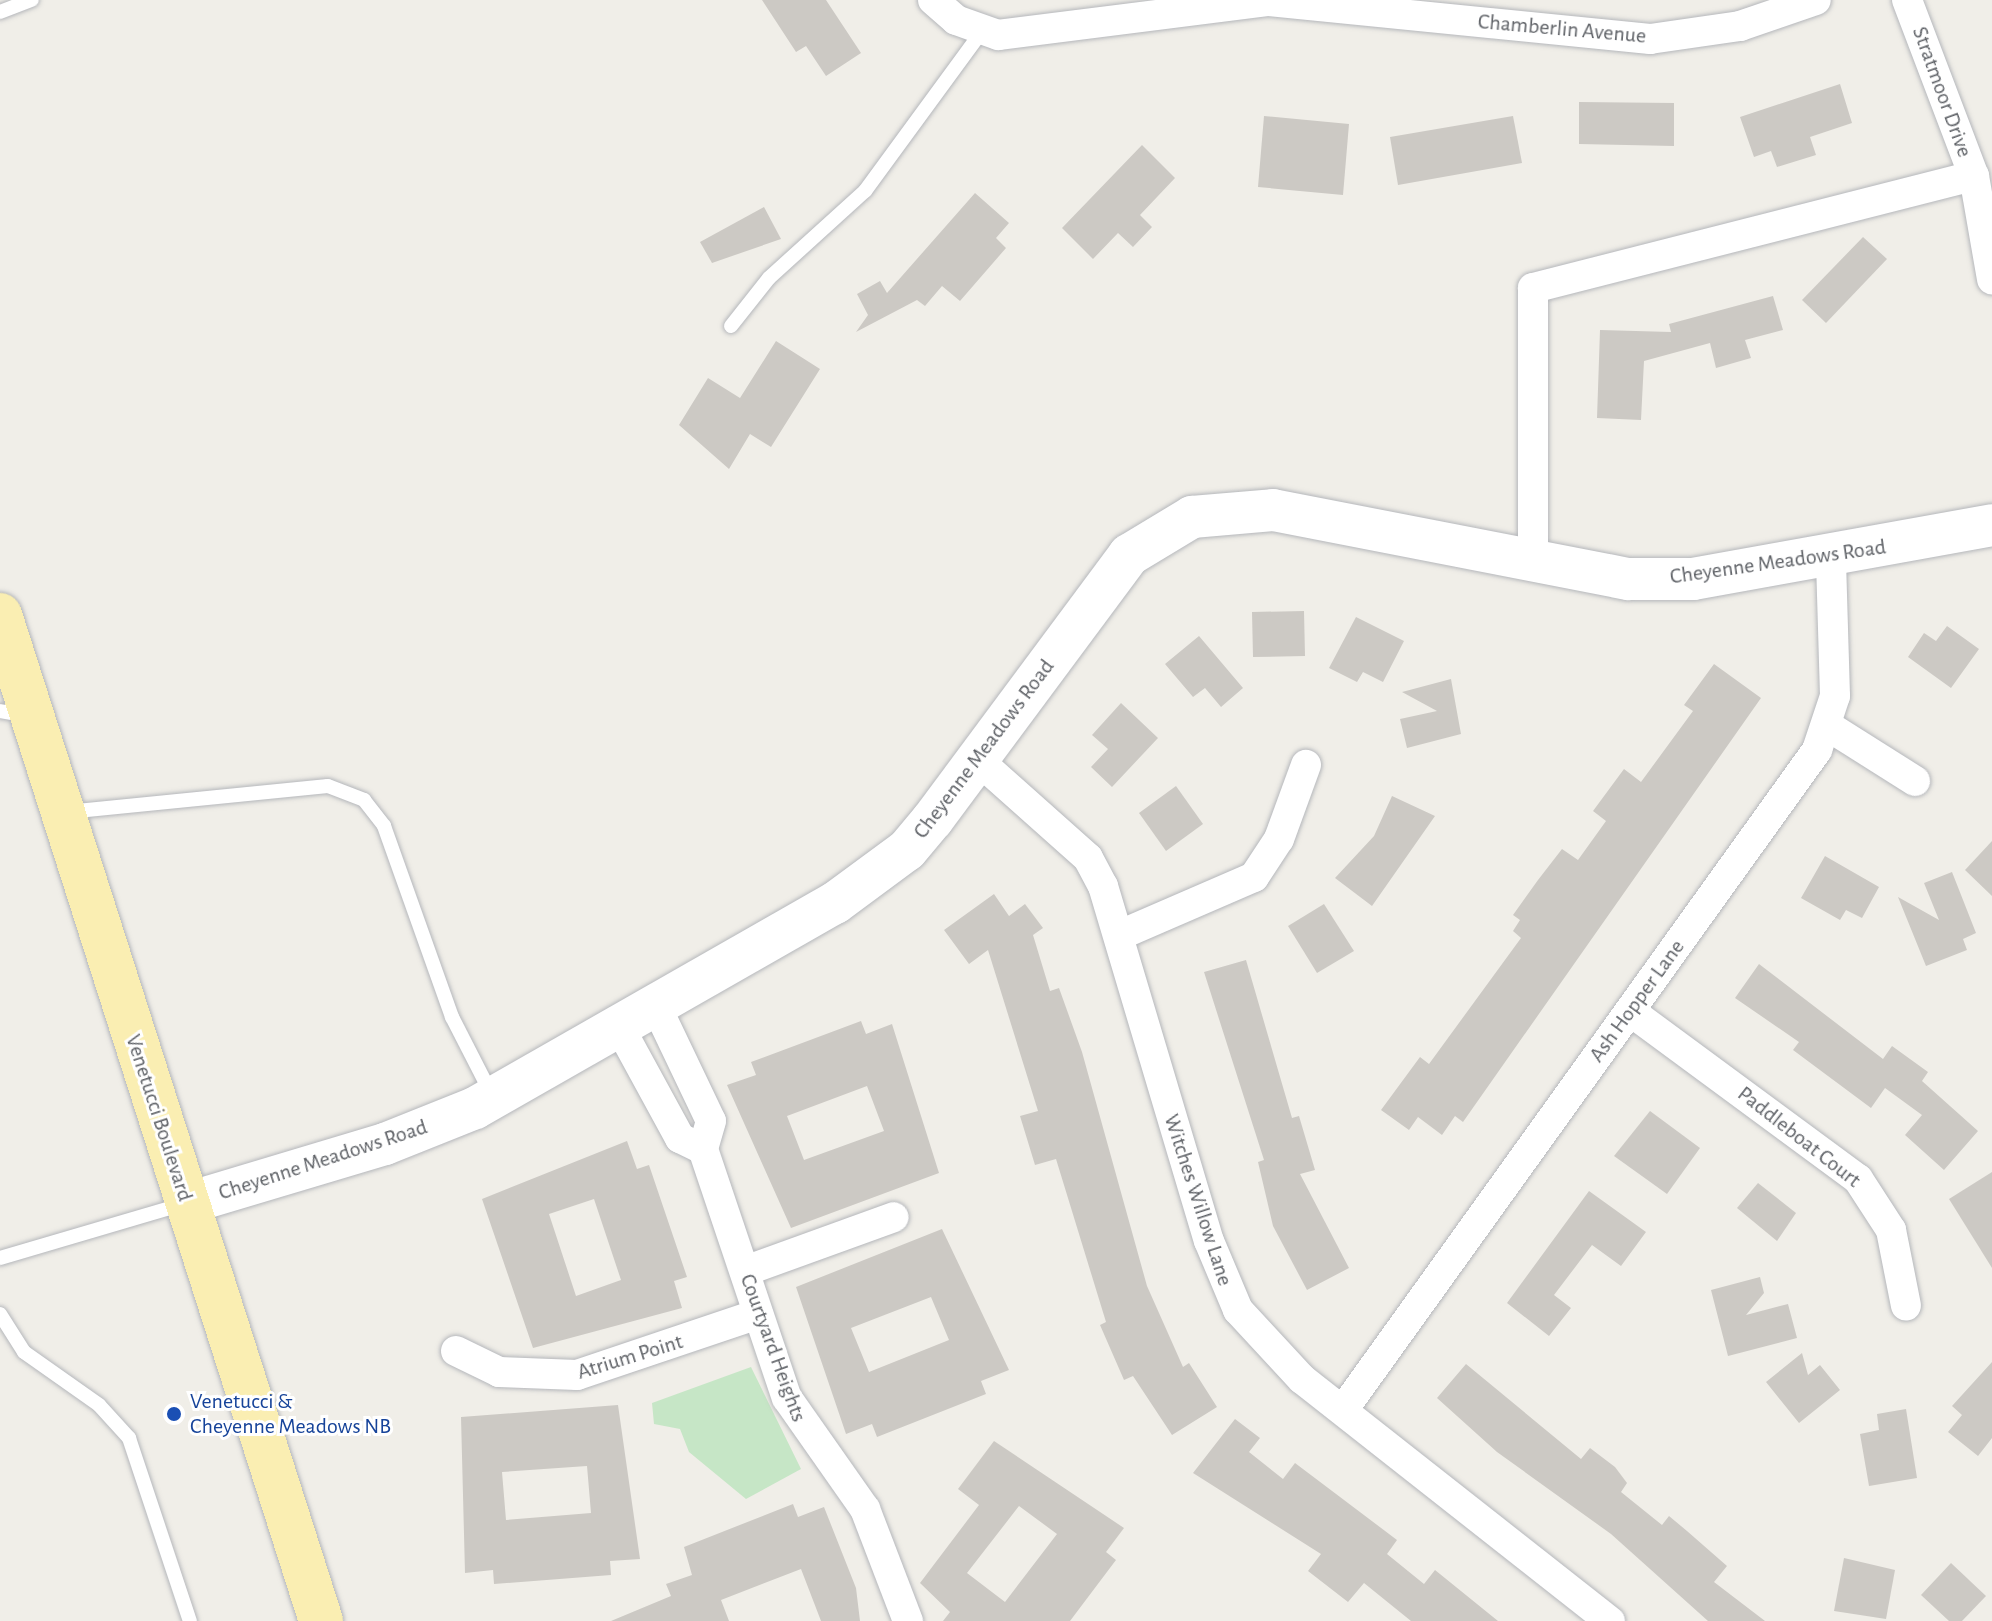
<!DOCTYPE html>
<style>
body{margin:0}
#map{position:relative;width:1992px;height:1621px;overflow:hidden;background:#f0eee8;font-family:"Alegreya Sans",sans-serif}
div>[style]{position:absolute}
[style*='--x']{left:calc(var(--x)*1px);top:calc(var(--y)*1px);width:calc(var(--w)*1px);rotate:calc(var(--a)*1deg)}
.green>*{inset:0;background:#c6e6c6}
.building>*{inset:0;background:#ccc9c4}
.roads{filter:drop-shadow(0 0 2px #b5b7bb) drop-shadow(0 0 2px #b5b7bb)}
.service>*{height:14px;margin:-7px;padding:0 7px;transform-origin:7px;border-radius:7px;background:#fff}
.minor>*{height:30px;margin:-15px;padding:0 15px;transform-origin:15px;border-radius:15px;background:#fff}
.secondary>*{height:42px;margin:-21px;padding:0 21px;transform-origin:21px;border-radius:21px;background:#fff}
.primary>*{height:44px;margin:-22px;padding:0 22px;transform-origin:22px;border-radius:22px;background:#faeeb2}
.dots>*{width:22px;height:22px;translate:-50% -50%;box-sizing:border-box;border:4px solid #fff;border-radius:50%}
span{translate:-50% -50%;white-space:nowrap;text-align:center;line-height:1.15;-webkit-text-stroke:6px #fff;paint-order:stroke}
.street-label{font-size:22px;color:#5f6267}
.transit-label{font-size:22px;color:#164399}
.left{translate:0 -50%;text-align:left}
</style>
<div id="map">
<div class="green">
<div style="clip-path:polygon(751px 1367px,801px 1469px,746px 1499px,689px 1452px,680px 1429px,654px 1424px,652px 1403px)"></div>
</div>
<div class="building">
<div style="clip-path:polygon(762px 0,826px 0,861px 53px,826px 76px,806px 46px,796px 52px)"></div>
<div style="clip-path:polygon(1840px 84px,1852px 123px,1810px 137px,1816px 155px,1777px 167px,1771px 151px,1754px 157px,1740px 117px)"></div>
<div style="clip-path:polygon(1579px 102px,1674px 103px,1674px 146px,1579px 144px)"></div>
<div style="clip-path:polygon(1264px 116px,1349px 124px,1343px 195px,1258px 187px)"></div>
<div style="clip-path:polygon(1513px 116px,1522px 163px,1398px 185px,1390px 137px)"></div>
<div style="clip-path:polygon(1142px 145px,1175px 178px,1140px 215px,1152px 227px,1133px 247px,1118px 233px,1093px 259px,1062px 228px)"></div>
<div style="clip-path:polygon(975px 193px,1009px 223px,996px 238px,1006px 248px,960px 301px,942px 286px,925px 306px,917px 300px,856px 332px,868px 315px,857px 294px,880px 281px,887px 293px)"></div>
<div style="clip-path:polygon(764px 207px,781px 239px,712px 263px,700px 242px)"></div>
<div style="clip-path:polygon(1863px 237px,1887px 259px,1826px 323px,1802px 300px)"></div>
<div style="clip-path:polygon(1773px 296px,1783px 330px,1745px 340px,1751px 358px,1716px 368px,1710px 343px,1644px 361px,1641px 420px,1597px 418px,1600px 330px,1671px 332px,1669px 324px)"></div>
<div style="clip-path:polygon(776px 341px,820px 369px,771px 447px,750px 434px,729px 469px,679px 425px,708px 378px,740px 398px)"></div>
<div style="clip-path:polygon(1304px 611px,1305px 656px,1253px 657px,1252px 612px)"></div>
<div style="clip-path:polygon(1356px 617px,1404px 641px,1383px 682px,1363px 672px,1357px 682px,1329px 668px)"></div>
<div style="clip-path:polygon(1947px 626px,1979px 649px,1951px 688px,1908px 657px,1924px 633px,1936px 641px)"></div>
<div style="clip-path:polygon(1199px 636px,1243px 688px,1221px 707px,1205px 688px,1193px 697px,1165px 664px)"></div>
<div style="clip-path:polygon(1714px 664px,1761px 698px,1463px 1122px,1455px 1116px,1442px 1135px,1418px 1117px,1409px 1130px,1381px 1110px,1420px 1057px,1429px 1064px,1521px 938px,1513px 931px,1520px 920px,1513px 915px,1538px 880px,1562px 849px,1578px 860px,1606px 821px,1593px 811px,1624px 769px,1641px 782px,1693px 711px,1684px 705px)"></div>
<div style="clip-path:polygon(1451px 679px,1461px 734px,1407px 748px,1400px 719px,1437px 711px,1402px 692px)"></div>
<div style="clip-path:polygon(1121px 703px,1158px 738px,1112px 787px,1091px 767px,1108px 749px,1092px 735px)"></div>
<div style="clip-path:polygon(1176px 786px,1203px 824px,1166px 851px,1139px 813px)"></div>
<div style="clip-path:polygon(1392px 796px,1435px 816px,1372px 906px,1335px 878px,1374px 836px)"></div>
<div style="clip-path:polygon(1992px 841px,1992px 896px,1965px 870px)"></div>
<div style="clip-path:polygon(1825px 856px,1879px 887px,1862px 918px,1846px 910px,1840px 920px,1801px 898px)"></div>
<div style="clip-path:polygon(1952px 872px,1976px 933px,1963px 939px,1967px 950px,1926px 966px,1898px 897px,1939px 920px,1924px 883px)"></div>
<div style="clip-path:polygon(994px 894px,1009px 916px,1025px 904px,1043px 928px,1033px 935px,1050px 991px,1059px 988px,1082px 1052px,1147px 1286px,1183px 1367px,1189px 1363px,1217px 1407px,1172px 1435px,1133px 1376px,1124px 1380px,1100px 1325px,1106px 1322px,1056px 1159px,1035px 1165px,1020px 1116px,1038px 1111px,988px 950px,969px 964px,944px 930px)"></div>
<div style="clip-path:polygon(1324px 904px,1354px 951px,1317px 973px,1288px 926px)"></div>
<div style="clip-path:polygon(1246px 960px,1292px 1118px,1299px 1116px,1315px 1170px,1300px 1174px,1349px 1268px,1307px 1290px,1273px 1226px,1258px 1162px,1264px 1160px,1204px 972px)"></div>
<div style="clip-path:polygon(1759px 964px,1883px 1059px,1892px 1046px,1928px 1072px,1922px 1081px,1978px 1131px,1944px 1170px,1905px 1135px,1922px 1115px,1885px 1088px,1871px 1108px,1793px 1050px,1799px 1042px,1735px 998px)"></div>
<div style="clip-path:polygon(evenodd,861px 1021px,866px 1034px,892px 1024px,939px 1173px,791px 1228px,727px 1085px,756px 1075px,751px 1062px,861px 1021px,867px 1086px,884px 1131px,804px 1160px,787px 1116px,867px 1086px)"></div>
<div style="clip-path:polygon(1650px 1111px,1700px 1148px,1667px 1194px,1614px 1156px)"></div>
<div style="clip-path:polygon(evenodd,627px 1141px,637px 1169px,649px 1165px,687px 1277px,674px 1281px,682px 1308px,533px 1348px,482px 1199px,627px 1141px,594px 1199px,621px 1280px,576px 1296px,549px 1214px,594px 1199px)"></div>
<div style="clip-path:polygon(1992px 1172px,1992px 1268px,1949px 1199px)"></div>
<div style="clip-path:polygon(1758px 1183px,1796px 1213px,1777px 1241px,1737px 1208px)"></div>
<div style="clip-path:polygon(1589px 1191px,1646px 1232px,1621px 1266px,1592px 1245px,1554px 1295px,1571px 1308px,1549px 1336px,1507px 1303px)"></div>
<div style="clip-path:polygon(evenodd,942px 1229px,1009px 1370px,981px 1381px,986px 1394px,877px 1437px,872px 1424px,846px 1434px,796px 1287px,942px 1229px,931px 1297px,949px 1340px,869px 1372px,851px 1328px,931px 1297px)"></div>
<div style="clip-path:polygon(1760px 1277px,1764px 1293px,1746px 1315px,1788px 1304px,1797px 1338px,1728px 1356px,1711px 1290px)"></div>
<div style="clip-path:polygon(1802px 1353px,1808px 1375px,1820px 1365px,1840px 1390px,1799px 1423px,1766px 1382px)"></div>
<div style="clip-path:polygon(1992px 1362px,1992px 1438px,1978px 1456px,1948px 1432px,1962px 1415px,1952px 1406px)"></div>
<div style="clip-path:polygon(1466px 1364px,1581px 1459px,1590px 1448px,1615px 1467px,1627px 1483px,1621px 1492px,1662px 1525px,1669px 1516px,1687px 1531px,1727px 1566px,1714px 1582px,1765px 1621px,1708px 1621px,1611px 1534px,1497px 1452px,1437px 1398px)"></div>
<div style="clip-path:polygon(evenodd,618px 1405px,640px 1559px,610px 1561px,611px 1575px,494px 1584px,493px 1570px,465px 1573px,461px 1417px,618px 1405px,587px 1466px,591px 1513px,506px 1520px,502px 1472px,587px 1466px)"></div>
<div style="clip-path:polygon(1906px 1409px,1917px 1478px,1869px 1486px,1860px 1434px,1879px 1430px,1877px 1414px)"></div>
<div style="clip-path:polygon(1235px 1419px,1260px 1438px,1249px 1452px,1283px 1479px,1295px 1463px,1397px 1540px,1387px 1554px,1424px 1584px,1435px 1570px,1498px 1621px,1411px 1621px,1364px 1583px,1348px 1602px,1308px 1571px,1321px 1554px,1193px 1473px)"></div>
<div style="clip-path:polygon(evenodd,994px 1441px,1124px 1528px,1106px 1552px,1116px 1560px,1070px 1621px,943px 1621px,950px 1612px,920px 1583px,979px 1505px,958px 1489px,994px 1441px,1019px 1506px,1057px 1534px,1005px 1602px,967px 1573px,1019px 1506px)"></div>
<div style="clip-path:polygon(793px 1504px,798px 1517px,824px 1507px,856px 1588px,860px 1621px,821px 1621px,801px 1569px,721px 1600px,729px 1621px,611px 1621px,671px 1596px,666px 1584px,692px 1575px,684px 1547px)"></div>
<div style="clip-path:polygon(1844px 1558px,1895px 1570px,1886px 1619px,1834px 1611px)"></div>
<div style="clip-path:polygon(1951px 1563px,1986px 1596px,1962px 1621px,1949px 1621px,1921px 1595px)"></div>
</div>
<div class="roads">
<div class="service">
<div style="--x:0;--y:12;--w:34;--a:-21"></div>
<div style="--x:731;--y:326;--w:61;--a:-51.6"></div>
<div style="--x:769;--y:278;--w:130;--a:-42.2"></div>
<div style="--x:865;--y:191;--w:200;--a:-53.8"></div>
<div style="--x:0;--y:711;--w:27;--a:10"></div>
<div style="--x:67;--y:812;--w:262;--a:-5.7"></div>
<div style="--x:328;--y:786;--w:39;--a:21"></div>
<div style="--x:364;--y:800;--w:33;--a:52"></div>
<div style="--x:384;--y:826;--w:203;--a:70.4"></div>
<div style="--x:452;--y:1017;--w:88;--a:62.9"></div>
<div style="--x:0;--y:1258;--w:191;--a:-16.4"></div>
<div style="--x:0;--y:1314;--w:45;--a:57.7"></div>
<div style="--x:24;--y:1352;--w:92;--a:35.2"></div>
<div style="--x:99;--y:1405;--w:45;--a:47.7"></div>
<div style="--x:129;--y:1438;--w:193;--a:71.6"></div>
</div>
<div class="minor">
<div style="--x:933;--y:0;--w:30;--a:41"></div>
<div style="--x:956;--y:20;--w:45;--a:19.7"></div>
<div style="--x:998;--y:35;--w:273;--a:-7.2"></div>
<div style="--x:1269;--y:1;--w:383;--a:5.7"></div>
<div style="--x:1650;--y:39;--w:91;--a:-8.2"></div>
<div style="--x:1740;--y:26;--w:80;--a:-18.9"></div>
<div style="--x:1907;--y:0;--w:188;--a:69.2"></div>
<div style="--x:1974;--y:176;--w:105;--a:80.1"></div>
<div style="--x:1533;--y:566;--w:278;--a:-90"></div>
<div style="--x:1533;--y:288;--w:455;--a:-14.3"></div>
<div style="--x:1828;--y:726;--w:103;--a:32.3"></div>
<div style="--x:978;--y:760;--w:147;--a:41.7"></div>
<div style="--x:1088;--y:858;--w:32;--a:62"></div>
<div style="--x:1103;--y:886;--w:370;--a:73.4"></div>
<div style="--x:1209;--y:1241;--w:75;--a:67.2"></div>
<div style="--x:1238;--y:1310;--w:94;--a:47.2"></div>
<div style="--x:1302;--y:1379;--w:392;--a:38.2"></div>
<div style="--x:1120;--y:935;--w:146;--a:-23.4"></div>
<div style="--x:1254;--y:877;--w:45;--a:-56.7"></div>
<div style="--x:1279;--y:839;--w:79;--a:-70"></div>
<div style="--x:657;--y:1008;--w:125;--a:64.5"></div>
<div style="--x:711;--y:1121;--w:29;--a:106"></div>
<div style="--x:703;--y:1149;--w:263;--a:71.4"></div>
<div style="--x:787;--y:1398;--w:136;--a:54.9"></div>
<div style="--x:865;--y:1509;--w:120;--a:69"></div>
<div style="--x:1630;--y:1011;--w:283;--a:36.4"></div>
<div style="--x:1858;--y:1179;--w:61;--a:57.1"></div>
<div style="--x:1891;--y:1230;--w:77;--a:78.8"></div>
<div style="--x:621;--y:1030;--w:123;--a:61.4"></div>
<div style="--x:680;--y:1138;--w:25;--a:26"></div>
<div style="--x:745;--y:1271;--w:158;--a:-19.9"></div>
<div style="--x:456;--y:1351;--w:48;--a:26"></div>
<div style="--x:499;--y:1372;--w:78;--a:2.2"></div>
<div style="--x:577;--y:1375;--w:191;--a:-18.6"></div>
<div style="--x:1343;--y:1410;--w:813;--a:-54.31"></div>
<div style="--x:1817;--y:750;--w:57;--a:-71.6"></div>
<div style="--x:1835;--y:696;--w:138;--a:-91.7"></div>
</div>
<div class="secondary">
<div style="--x:188;--y:1203;--w:206;--a:-16.7"></div>
<div style="--x:385;--y:1144;--w:97;--a:-21.8"></div>
<div style="--x:475;--y:1108;--w:414;--a:-29.7"></div>
<div style="--x:835;--y:903;--w:89;--a:-36.4"></div>
<div style="--x:907;--y:850;--w:40;--a:-50"></div>
<div style="--x:933;--y:819;--w:329;--a:-53.4"></div>
<div style="--x:1129;--y:555;--w:74;--a:-31.1"></div>
<div style="--x:1192;--y:517;--w:81;--a:-4.9"></div>
<div style="--x:1273;--y:510;--w:363;--a:11"></div>
<div style="--x:1629;--y:579;--w:64;--a:0"></div>
<div style="--x:1693;--y:579;--w:304;--a:-10.2"></div>
</div>
<div class="primary">
<div style="--x:0;--y:615;--w:1056;--a:72.3"></div>
</div>
</div>
<div class="dots">
<div style="left:174px;top:1414px;background:#1a4fb4"></div>
</div>
<div class="street-label">
<span style="left:1562px;top:29px;rotate:5deg">Chamberlin Avenue</span>
<span style="left:1942px;top:92px;rotate:70deg">Stratmoor Drive</span>
<span style="left:1778px;top:562px;rotate:-8deg">Cheyenne Meadows Road</span>
<span style="left:984px;top:749px;rotate:-53deg">Cheyenne Meadows Road</span>
<span style="left:1637px;top:1001px;rotate:-54deg">Ash Hopper Lane</span>
<span style="left:159px;top:1118px;rotate:72deg">Venetucci Boulevard</span>
<span style="left:1799px;top:1137px;rotate:38deg">Paddleboat Court</span>
<span style="left:323px;top:1160px;rotate:-18deg">Cheyenne Meadows Road</span>
<span style="left:1198px;top:1200px;rotate:72deg">Witches Willow Lane</span>
<span style="left:773px;top:1348px;rotate:70deg">Courtyard Heights</span>
<span style="left:630px;top:1357px;rotate:-17deg">Atrium Point</span>
</div>
<div class="transit-label">
<span class="left" style="left:190px;top:1414px">Venetucci &amp;<br>Cheyenne Meadows NB</span>
</div>
</div>
